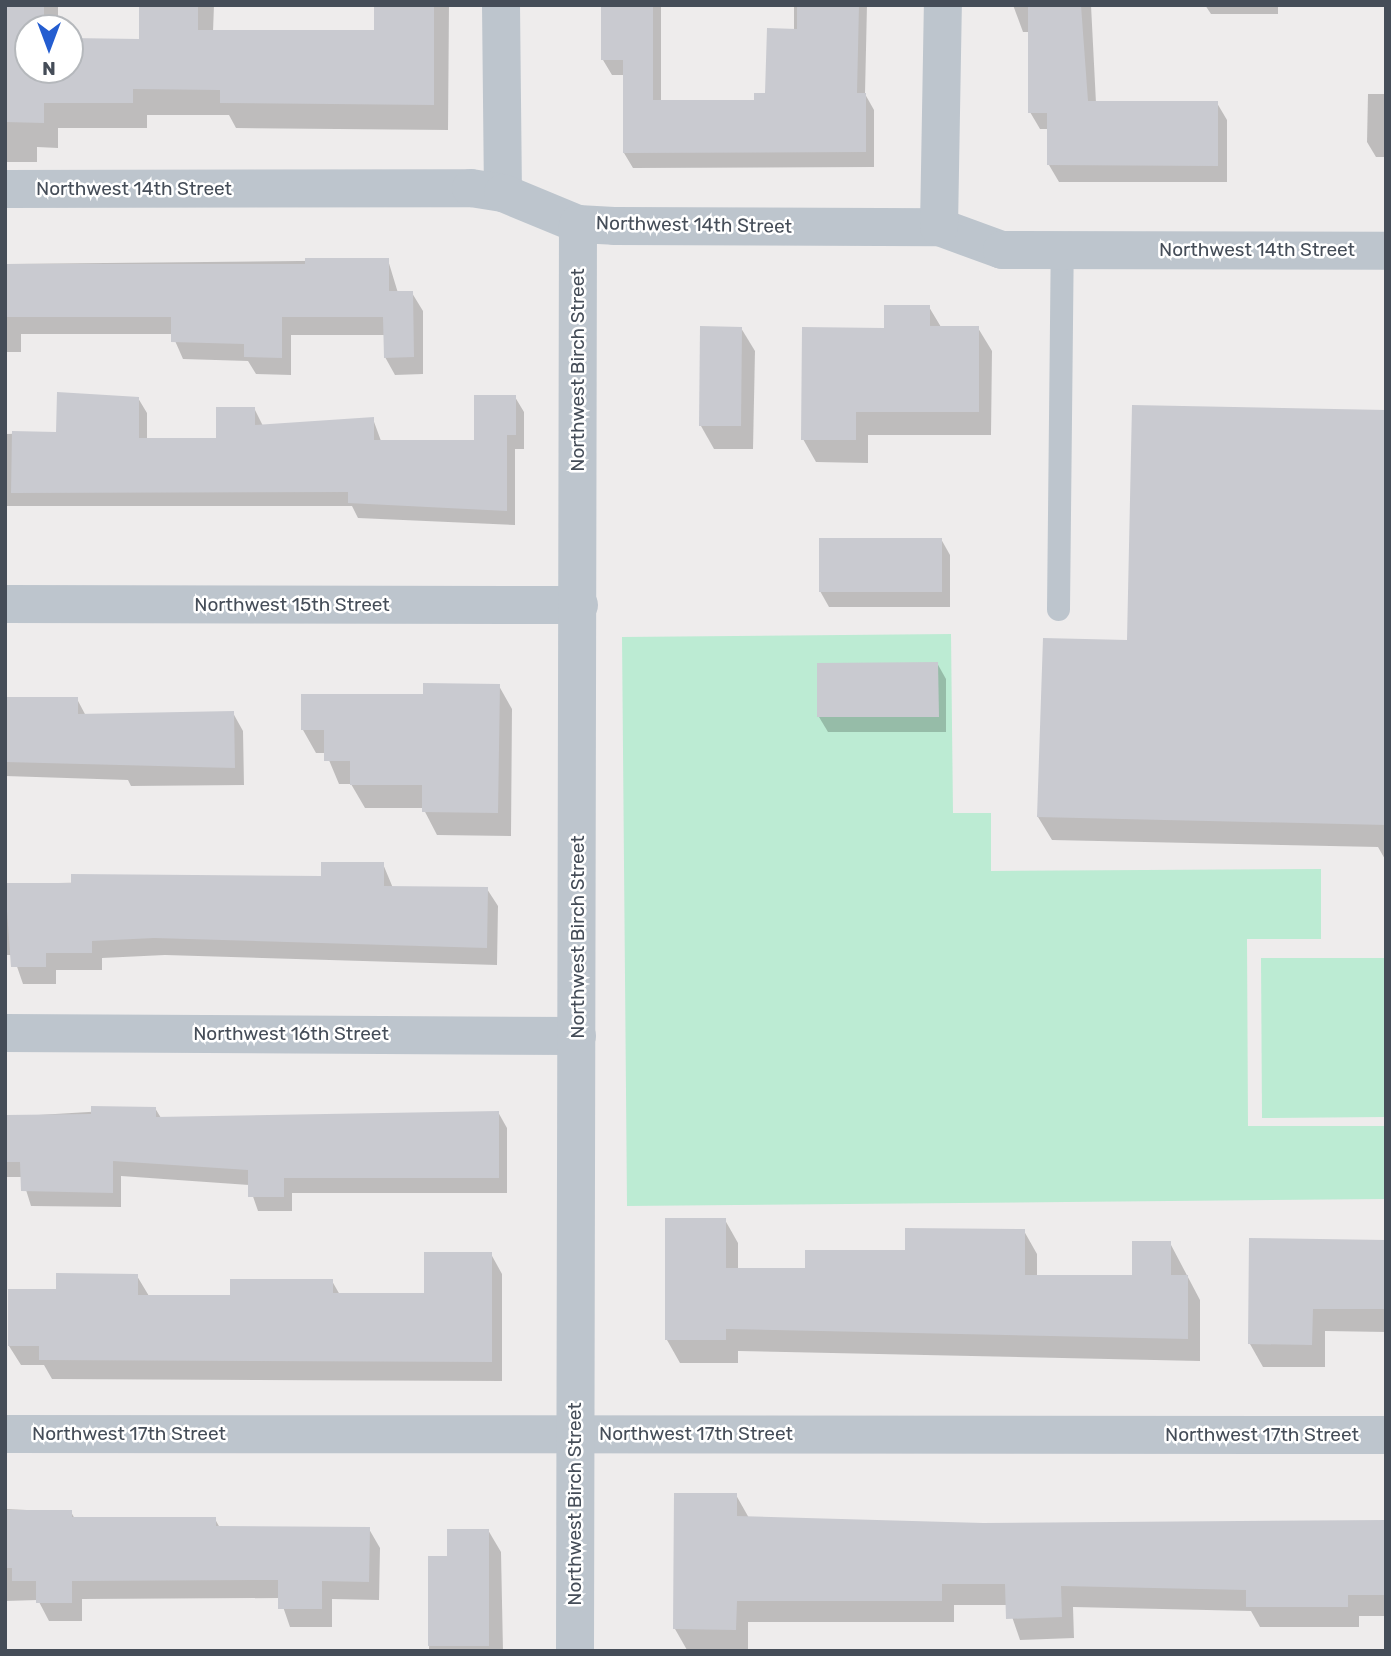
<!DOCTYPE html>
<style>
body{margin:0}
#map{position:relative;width:1391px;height:1656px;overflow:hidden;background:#eeecec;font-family:Rubik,sans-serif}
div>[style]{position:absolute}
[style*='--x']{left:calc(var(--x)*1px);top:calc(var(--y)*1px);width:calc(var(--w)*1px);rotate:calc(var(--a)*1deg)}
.green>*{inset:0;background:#bcebd3}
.shadow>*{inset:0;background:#0003}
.building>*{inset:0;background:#c9cad0}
.lane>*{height:23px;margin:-11.5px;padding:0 11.5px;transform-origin:11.5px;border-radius:11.5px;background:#bdc5cd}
.street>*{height:38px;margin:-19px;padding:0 19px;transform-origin:19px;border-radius:19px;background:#bdc5cd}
span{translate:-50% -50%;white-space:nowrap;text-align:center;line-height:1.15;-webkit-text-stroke:5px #fff;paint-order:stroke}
.street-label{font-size:19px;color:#454d58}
.frame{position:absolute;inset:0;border:7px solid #454d58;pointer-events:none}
.north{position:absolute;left:14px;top:14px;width:70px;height:70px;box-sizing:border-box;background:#fff;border:2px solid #b5b8bc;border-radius:50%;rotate:180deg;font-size:19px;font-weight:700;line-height:28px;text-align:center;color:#454d58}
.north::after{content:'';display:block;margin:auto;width:24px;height:32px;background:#245dd0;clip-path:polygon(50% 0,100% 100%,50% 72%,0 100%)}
</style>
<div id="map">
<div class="green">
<div style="clip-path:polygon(951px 634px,953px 813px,991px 813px,991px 871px,1321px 869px,1321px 939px,1247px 939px,1248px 1126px,1386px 1126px,1386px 1199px,627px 1206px,622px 637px)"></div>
<div style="clip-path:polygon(1261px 958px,1386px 958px,1386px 1117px,1262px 1118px)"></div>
</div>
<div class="shadow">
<div style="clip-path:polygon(5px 5px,58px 5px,58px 28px,28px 28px,28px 70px,70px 70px,70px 40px,141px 41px,141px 5px,214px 5px,213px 32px,376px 32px,376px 5px,449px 5px,448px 130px,236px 128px,229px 115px,147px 115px,147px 128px,58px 128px,58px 148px,37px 147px,37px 162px,5px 162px)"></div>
<div style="clip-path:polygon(603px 5px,661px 5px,661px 102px,756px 102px,767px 94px,794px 31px,794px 5px,867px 5px,865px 94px,874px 110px,874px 167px,633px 168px,624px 153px,624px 75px,612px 75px,603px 60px)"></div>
<div style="clip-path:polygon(1013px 5px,1091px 5px,1096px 103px,1217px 103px,1227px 120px,1227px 182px,1059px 182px,1049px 165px,1049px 129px,1040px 129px,1030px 112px,1030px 32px,1023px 32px)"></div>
<div style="clip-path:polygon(1205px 5px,1278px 5px,1278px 14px,1211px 14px)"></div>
<div style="clip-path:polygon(1368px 94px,1386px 94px,1386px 157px,1376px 157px,1367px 142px)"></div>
<div style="clip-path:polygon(388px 260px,398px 293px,412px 293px,423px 311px,423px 374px,395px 375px,385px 357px,385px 335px,291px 335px,291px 375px,256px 374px,248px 361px,183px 359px,172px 334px,21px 334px,21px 352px,5px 352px,5px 264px)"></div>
<div style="clip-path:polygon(929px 307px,941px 327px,978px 328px,992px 351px,991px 435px,868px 435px,868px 463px,816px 462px,803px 439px,886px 330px)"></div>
<div style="clip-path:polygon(741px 328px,755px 351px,753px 449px,714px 449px,701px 426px)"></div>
<div style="clip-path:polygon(515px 397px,524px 412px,524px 449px,515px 449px,515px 525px,358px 518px,352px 506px,5px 506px,5px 434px,58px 433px,138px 398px,147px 413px,147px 440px,217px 440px,254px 408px,263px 426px,373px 419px,381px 441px,476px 441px)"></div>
<div style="clip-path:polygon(1386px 412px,1386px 861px,1378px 847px,1052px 840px,1038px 817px,1129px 641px)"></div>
<div style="clip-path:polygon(941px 539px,950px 555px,950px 607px,829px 607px,820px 591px)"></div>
<div style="clip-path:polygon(937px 663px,946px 679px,946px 732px,828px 732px,819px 717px)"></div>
<div style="clip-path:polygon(499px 686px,512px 709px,511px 836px,437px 835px,423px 808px,365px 808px,351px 784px,339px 784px,326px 753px,316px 753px,303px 730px,425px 696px)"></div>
<div style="clip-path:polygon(5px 698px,77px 699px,86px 716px,233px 713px,243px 731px,244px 785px,131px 786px,128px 780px,5px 776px)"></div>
<div style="clip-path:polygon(383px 864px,393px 888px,487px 889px,498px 906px,497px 965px,165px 955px,102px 958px,102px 970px,56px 970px,56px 984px,23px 984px,13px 955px,5px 955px,5px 884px,323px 878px)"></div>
<div style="clip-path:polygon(155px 1108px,161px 1118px,498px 1112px,507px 1128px,507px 1193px,292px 1193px,292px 1211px,258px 1211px,249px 1185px,121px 1176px,121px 1207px,31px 1206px,22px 1177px,5px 1177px,5px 1117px)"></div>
<div style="clip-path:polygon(725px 1220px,738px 1243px,738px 1269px,807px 1269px,1024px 1231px,1037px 1254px,1037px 1277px,1133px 1277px,1170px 1243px,1200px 1300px,1200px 1361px,738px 1351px,738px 1363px,680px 1363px,667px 1340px)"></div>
<div style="clip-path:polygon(1386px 1242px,1386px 1332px,1325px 1331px,1325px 1367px,1263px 1367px,1250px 1344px)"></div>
<div style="clip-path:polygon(491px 1254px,502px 1274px,502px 1381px,52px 1379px,44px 1365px,21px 1365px,9px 1346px,58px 1290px,137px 1276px,149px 1296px,232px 1296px,332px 1281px,340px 1295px,426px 1295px)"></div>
<div style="clip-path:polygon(736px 1495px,749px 1518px,983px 1525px,1386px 1523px,1386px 1616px,1359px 1616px,1359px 1627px,1260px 1627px,1251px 1611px,1073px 1607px,1074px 1638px,1020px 1640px,1008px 1605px,954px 1605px,954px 1622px,748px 1622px,748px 1651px,687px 1650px,675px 1629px)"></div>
<div style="clip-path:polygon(5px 1509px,71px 1512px,75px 1519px,215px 1519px,220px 1528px,369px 1529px,380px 1548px,379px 1600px,332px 1599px,332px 1627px,290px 1627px,280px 1598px,82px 1599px,82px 1621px,49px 1621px,38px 1600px,5px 1601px)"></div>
<div style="clip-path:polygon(488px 1530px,501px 1552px,503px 1651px,429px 1651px,430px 1557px,449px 1557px)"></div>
</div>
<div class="building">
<div style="clip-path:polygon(5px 5px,44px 5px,44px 28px,28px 28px,28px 70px,70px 70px,70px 38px,139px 39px,139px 5px,198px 5px,198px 30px,374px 30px,374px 5px,434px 5px,434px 105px,220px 103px,220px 90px,133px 89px,133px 103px,44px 103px,44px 123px,5px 122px)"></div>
<div style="clip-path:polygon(601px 5px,653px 5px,653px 100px,754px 100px,754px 93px,765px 93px,767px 28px,797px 29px,797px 5px,859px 5px,857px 93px,866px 93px,866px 152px,623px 153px,623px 60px,601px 60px)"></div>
<div style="clip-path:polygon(1028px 5px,1081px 5px,1088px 101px,1218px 101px,1218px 166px,1047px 165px,1047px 113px,1028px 113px)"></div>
<div style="clip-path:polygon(305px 258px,389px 258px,389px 291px,413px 291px,414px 357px,384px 358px,383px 317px,282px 317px,282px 358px,244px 357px,244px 344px,171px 342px,171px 317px,5px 317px,5px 264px,305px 264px)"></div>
<div style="clip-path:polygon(884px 305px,930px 305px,930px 326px,979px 326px,979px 412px,856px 412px,856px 440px,801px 440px,802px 327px,884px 328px)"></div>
<div style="clip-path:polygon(700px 326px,742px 327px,741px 426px,699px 426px)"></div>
<div style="clip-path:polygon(57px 392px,139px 397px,139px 438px,216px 438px,216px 407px,255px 407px,255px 425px,374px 417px,374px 440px,474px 440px,474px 395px,516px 395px,516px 435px,507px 435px,507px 511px,348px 503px,348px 492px,11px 493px,12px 431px,56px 432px)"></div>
<div style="clip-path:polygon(1132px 405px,1386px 410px,1386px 825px,1037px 817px,1043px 638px,1127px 640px)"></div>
<div style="clip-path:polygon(819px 538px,942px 538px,942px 592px,819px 592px)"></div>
<div style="clip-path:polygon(938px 662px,939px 717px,817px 717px,817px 663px)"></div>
<div style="clip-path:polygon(423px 683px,500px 684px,498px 813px,422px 812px,422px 785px,350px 785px,350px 761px,324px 761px,324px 730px,301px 730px,301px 694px,423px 694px)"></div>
<div style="clip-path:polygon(5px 697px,78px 697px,78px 714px,234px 711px,235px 768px,5px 762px)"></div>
<div style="clip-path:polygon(321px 862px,384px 862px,384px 886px,488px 887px,487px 948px,154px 938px,92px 941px,92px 953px,46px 953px,46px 967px,11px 967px,5px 883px,71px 883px,71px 874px,321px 876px)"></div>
<div style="clip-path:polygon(91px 1106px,156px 1107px,156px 1117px,499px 1111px,499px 1178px,284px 1178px,284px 1197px,248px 1197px,248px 1170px,113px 1161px,113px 1193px,21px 1191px,20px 1162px,5px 1162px,5px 1115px,91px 1114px)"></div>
<div style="clip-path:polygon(665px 1218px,726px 1218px,726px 1268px,805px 1268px,805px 1250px,905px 1250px,905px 1228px,1025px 1229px,1025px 1275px,1132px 1275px,1132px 1241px,1171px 1241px,1171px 1275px,1188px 1275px,1188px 1339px,726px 1329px,726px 1340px,665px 1340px)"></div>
<div style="clip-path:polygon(1249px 1238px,1386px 1240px,1386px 1309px,1313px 1309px,1312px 1345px,1248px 1344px)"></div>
<div style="clip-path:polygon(424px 1252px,492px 1252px,492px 1362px,39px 1360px,39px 1346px,8px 1346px,8px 1289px,56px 1289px,56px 1273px,138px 1274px,138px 1295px,230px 1295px,230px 1279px,333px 1279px,333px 1293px,424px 1293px)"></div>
<div style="clip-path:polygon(674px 1493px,737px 1493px,737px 1516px,983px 1523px,1386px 1520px,1386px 1595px,1348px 1595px,1348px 1607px,1246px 1607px,1246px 1590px,1061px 1586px,1062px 1617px,1006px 1619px,1005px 1584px,942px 1584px,942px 1601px,737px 1601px,736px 1630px,673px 1629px)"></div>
<div style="clip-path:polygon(5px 1510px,72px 1510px,72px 1517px,216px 1517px,216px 1526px,370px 1527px,369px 1582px,322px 1581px,322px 1609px,278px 1609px,278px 1580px,72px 1581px,72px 1603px,36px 1603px,36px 1581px,12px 1581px,12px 1568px,5px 1568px)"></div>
<div style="clip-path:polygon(447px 1529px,489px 1529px,489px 1646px,428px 1646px,428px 1556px,447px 1556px)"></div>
</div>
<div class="lane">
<div style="--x:1058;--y:609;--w:359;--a:-89.4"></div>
</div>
<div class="street">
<div style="--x:501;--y:5;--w:188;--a:89.4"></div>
<div style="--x:5;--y:189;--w:466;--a:-0.1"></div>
<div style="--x:471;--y:188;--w:32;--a:9"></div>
<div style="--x:503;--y:193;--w:81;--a:22.5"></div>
<div style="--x:578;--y:224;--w:36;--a:3"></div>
<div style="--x:614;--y:226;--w:325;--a:0.2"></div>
<div style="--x:939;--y:227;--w:67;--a:20.1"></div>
<div style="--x:1002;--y:250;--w:384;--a:0.1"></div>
<div style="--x:939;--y:227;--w:222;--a:-89"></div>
<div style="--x:5;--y:604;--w:574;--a:0.1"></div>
<div style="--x:5;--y:1033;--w:572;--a:0.3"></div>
<div style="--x:5;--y:1434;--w:1381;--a:0.04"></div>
<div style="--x:575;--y:1651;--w:1427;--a:-89.88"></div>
</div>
<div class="street-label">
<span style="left:134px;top:189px">Northwest 14th Street</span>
<span style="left:694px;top:225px;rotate:1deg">Northwest 14th Street</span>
<span style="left:1257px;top:250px">Northwest 14th Street</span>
<span style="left:578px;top:370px;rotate:-90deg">Northwest Birch Street</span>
<span style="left:292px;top:605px">Northwest 15th Street</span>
<span style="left:578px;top:937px;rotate:-90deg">Northwest Birch Street</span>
<span style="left:291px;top:1034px">Northwest 16th Street</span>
<span style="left:129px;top:1434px">Northwest 17th Street</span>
<span style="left:696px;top:1434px">Northwest 17th Street</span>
<span style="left:1262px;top:1435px">Northwest 17th Street</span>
<span style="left:575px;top:1504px;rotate:-90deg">Northwest Birch Street</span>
</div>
<div class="frame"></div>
<div class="north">N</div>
</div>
